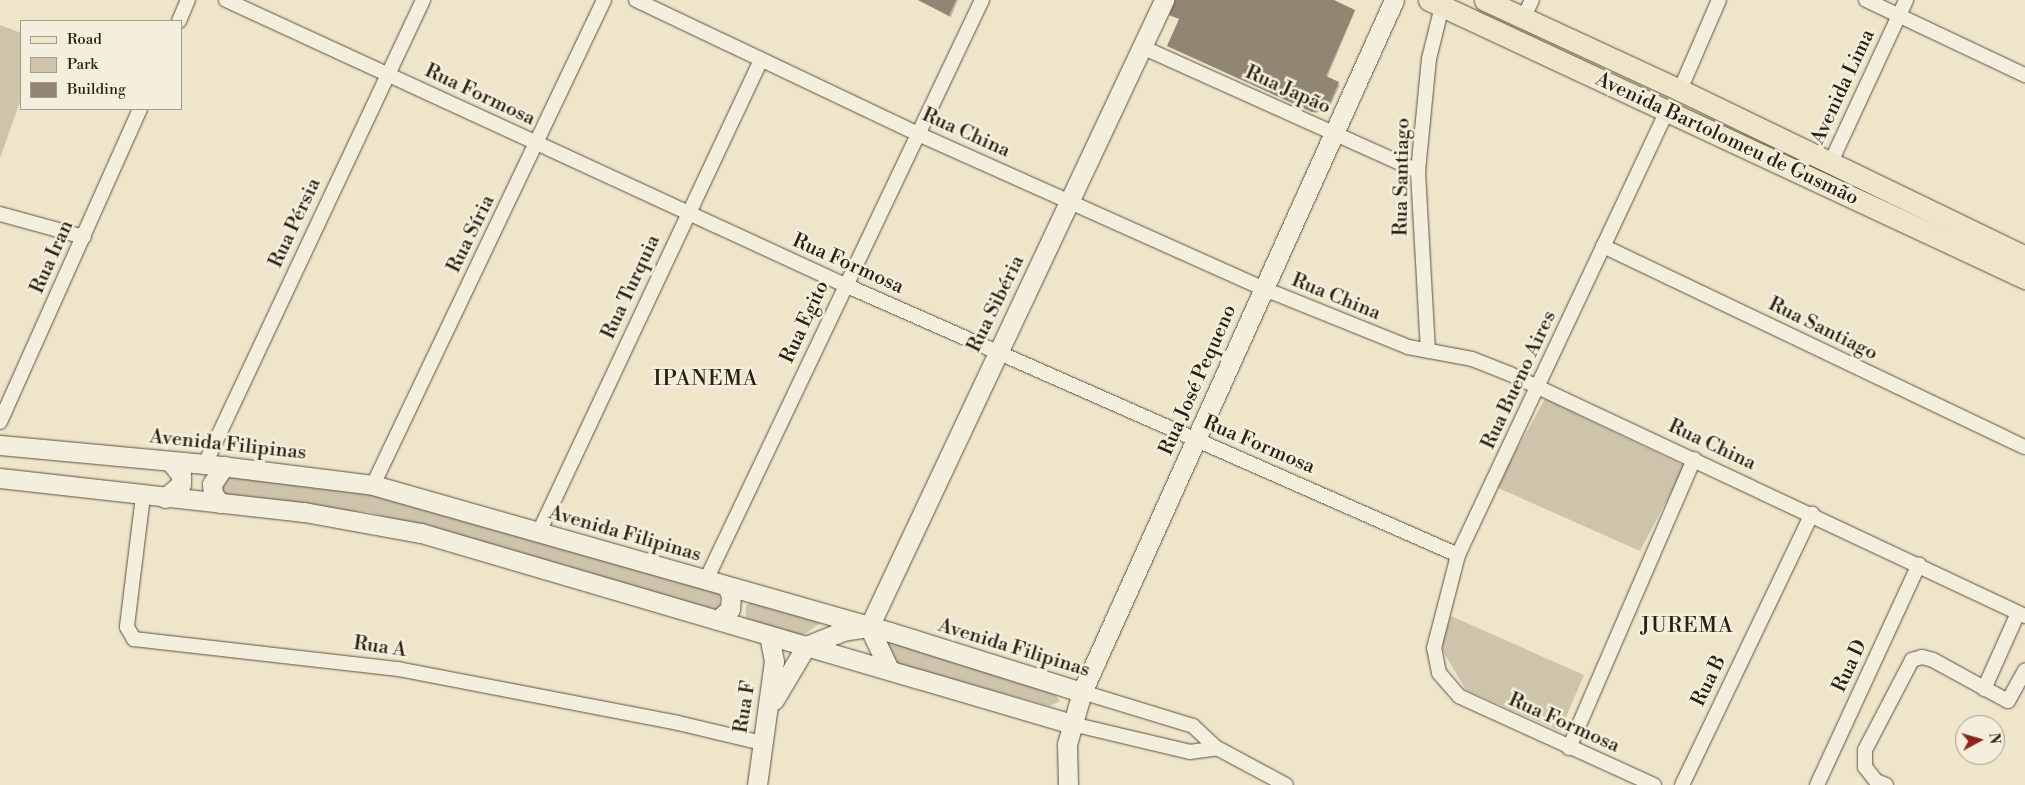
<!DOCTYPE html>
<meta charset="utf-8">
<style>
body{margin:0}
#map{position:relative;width:2025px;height:785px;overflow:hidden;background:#eee5ca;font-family:"Libre Bodoni",serif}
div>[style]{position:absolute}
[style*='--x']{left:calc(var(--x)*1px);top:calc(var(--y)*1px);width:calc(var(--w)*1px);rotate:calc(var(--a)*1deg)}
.green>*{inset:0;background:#cdc4ab}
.shadow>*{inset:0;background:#0003}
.building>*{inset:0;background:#918671}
.roads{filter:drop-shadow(0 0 1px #5d513f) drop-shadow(0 0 1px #5d513f)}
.street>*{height:14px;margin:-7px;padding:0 7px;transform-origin:7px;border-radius:7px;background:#f4eedd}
.secondary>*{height:19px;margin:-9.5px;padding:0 9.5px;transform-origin:9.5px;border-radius:9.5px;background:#f4eedd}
.primary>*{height:21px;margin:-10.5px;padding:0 10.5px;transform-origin:10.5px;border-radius:10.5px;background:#eee5ca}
span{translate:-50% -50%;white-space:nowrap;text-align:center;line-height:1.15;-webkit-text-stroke:5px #f4eedd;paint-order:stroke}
.street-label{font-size:20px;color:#2d2011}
.neighbourhood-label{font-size:21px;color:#2d2011;letter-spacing:1px}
.legend{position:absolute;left:20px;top:20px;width:162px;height:90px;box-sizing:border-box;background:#f4eedd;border:1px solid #a49c8b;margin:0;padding:6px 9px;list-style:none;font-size:15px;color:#2d2011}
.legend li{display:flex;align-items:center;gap:10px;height:25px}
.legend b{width:25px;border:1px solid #a49c8b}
.north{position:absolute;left:1955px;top:715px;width:50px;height:50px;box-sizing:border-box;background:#f4eedd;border:1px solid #a49c8b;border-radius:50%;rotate:84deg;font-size:14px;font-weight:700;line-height:20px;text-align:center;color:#2d2011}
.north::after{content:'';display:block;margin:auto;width:18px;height:22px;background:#8f2418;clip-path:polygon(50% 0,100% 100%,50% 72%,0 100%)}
</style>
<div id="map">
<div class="green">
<div style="clip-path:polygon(0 25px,21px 33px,21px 99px,0 158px)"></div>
<div style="clip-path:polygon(1545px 399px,1685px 466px,1640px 551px,1496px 487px)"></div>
<div style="clip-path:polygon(226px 475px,360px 488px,719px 591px,720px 608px,714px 614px,369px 512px,228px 502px,220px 486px)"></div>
<div style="clip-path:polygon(751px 601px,822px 622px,799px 638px,746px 620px,746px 606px)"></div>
<div style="clip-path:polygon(1451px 616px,1584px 675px,1560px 731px,1466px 690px,1444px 653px,1442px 642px)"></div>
<div style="clip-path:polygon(886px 640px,1052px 691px,1060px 701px,1050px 706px,898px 665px,887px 651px)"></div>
</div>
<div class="shadow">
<div style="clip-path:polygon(918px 0,958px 0,951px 17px)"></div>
<div style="clip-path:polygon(1175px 0,1331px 0,1355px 11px,1327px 78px,1340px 85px,1328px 111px,1315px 113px,1170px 47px,1180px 19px,1172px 16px)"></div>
</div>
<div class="building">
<div style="clip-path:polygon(918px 0,956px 0,949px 16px)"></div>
<div style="clip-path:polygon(1175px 0,1334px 0,1355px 10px,1326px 76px,1339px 82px,1327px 110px,1312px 112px,1167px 46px,1179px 19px,1169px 15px)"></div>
</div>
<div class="roads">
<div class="street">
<div style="--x:226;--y:0;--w:681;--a:24.72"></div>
<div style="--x:845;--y:285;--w:670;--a:23.77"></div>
<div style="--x:636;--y:0;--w:312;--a:25.4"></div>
<div style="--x:918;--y:134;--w:388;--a:24.1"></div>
<div style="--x:1272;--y:292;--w:147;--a:22"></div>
<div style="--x:1408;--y:347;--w:65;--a:10.6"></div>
<div style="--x:1472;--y:359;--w:41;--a:21.5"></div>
<div style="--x:1510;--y:374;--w:569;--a:25.17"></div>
<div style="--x:1866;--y:0;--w:176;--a:25.3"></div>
<div style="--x:1523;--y:19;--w:21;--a:-65"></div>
<div style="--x:179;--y:21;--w:23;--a:-67"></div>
<div style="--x:1142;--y:47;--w:303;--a:24.2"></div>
<div style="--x:1680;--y:90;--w:98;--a:-66.6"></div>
<div style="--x:1830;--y:164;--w:181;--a:-65.1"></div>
<div style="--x:0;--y:214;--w:87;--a:15.3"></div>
<div style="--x:1603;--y:246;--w:467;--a:25.5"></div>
<div style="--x:1428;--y:351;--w:180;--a:-93.2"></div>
<div style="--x:1418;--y:171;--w:113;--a:-84.4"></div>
<div style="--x:1429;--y:59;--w:55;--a:-76.2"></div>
<div style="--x:0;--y:422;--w:343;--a:-65.9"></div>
<div style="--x:205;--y:464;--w:513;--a:-64.83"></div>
<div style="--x:373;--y:485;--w:537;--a:-64.53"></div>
<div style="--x:143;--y:496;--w:132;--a:97"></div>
<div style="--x:127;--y:627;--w:14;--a:60"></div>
<div style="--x:134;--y:639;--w:266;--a:6.5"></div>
<div style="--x:398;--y:669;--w:285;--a:10.9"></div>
<div style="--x:678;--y:723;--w:86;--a:13.4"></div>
<div style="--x:539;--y:532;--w:522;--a:-64.81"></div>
<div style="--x:706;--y:580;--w:642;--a:-64.55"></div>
<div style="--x:1984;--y:689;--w:83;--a:-65.9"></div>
<div style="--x:1082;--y:692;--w:116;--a:17"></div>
<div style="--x:1193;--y:726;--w:33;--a:43"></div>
<div style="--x:1217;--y:748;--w:78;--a:28.2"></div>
<div style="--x:1072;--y:724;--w:121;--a:13.3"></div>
<div style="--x:1190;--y:752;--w:27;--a:-8"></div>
<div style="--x:1569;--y:748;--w:315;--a:-66.6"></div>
<div style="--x:1654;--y:785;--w:214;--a:-155.5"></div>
<div style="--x:1459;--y:696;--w:30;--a:-131"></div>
<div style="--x:1439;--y:673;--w:25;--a:-101"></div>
<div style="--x:1434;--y:648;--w:96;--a:-75.5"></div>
<div style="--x:1458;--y:555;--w:491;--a:-64.8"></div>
<div style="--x:1682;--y:785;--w:301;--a:-64.4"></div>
<div style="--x:1817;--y:785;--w:243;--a:-65.2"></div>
<div style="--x:1886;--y:785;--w:11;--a:-158"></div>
<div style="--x:1876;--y:781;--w:18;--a:-128"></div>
<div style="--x:1865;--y:767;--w:17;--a:-90"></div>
<div style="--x:1865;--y:750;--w:102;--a:-62.4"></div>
<div style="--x:1912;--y:660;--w:10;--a:-17"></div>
<div style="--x:1922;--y:657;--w:11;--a:15"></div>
<div style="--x:1933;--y:660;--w:85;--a:28.7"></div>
<div style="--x:2008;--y:701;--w:35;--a:-61"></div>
</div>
<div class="secondary">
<div style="--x:0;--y:445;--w:206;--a:5.3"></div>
<div style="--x:205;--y:464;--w:169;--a:7.1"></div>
<div style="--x:373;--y:485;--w:537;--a:15.87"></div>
<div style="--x:890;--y:632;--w:201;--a:17.4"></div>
<div style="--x:0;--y:478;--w:306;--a:6.4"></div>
<div style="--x:304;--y:512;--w:119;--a:10.2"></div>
<div style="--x:421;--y:533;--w:678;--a:16.35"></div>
<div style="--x:165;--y:498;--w:21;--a:-41"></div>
<div style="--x:181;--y:484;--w:9;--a:-90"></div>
<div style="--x:181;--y:475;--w:18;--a:-128"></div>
<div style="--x:220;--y:503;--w:11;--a:-128"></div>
<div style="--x:213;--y:494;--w:10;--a:-96"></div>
<div style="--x:212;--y:484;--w:22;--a:-56"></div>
<div style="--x:718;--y:620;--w:16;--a:-43"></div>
<div style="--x:730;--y:609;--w:14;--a:-86"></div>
<div style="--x:731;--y:595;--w:9;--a:-117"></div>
<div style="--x:869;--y:627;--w:693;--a:-64.8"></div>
<div style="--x:869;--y:627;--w:44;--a:64.6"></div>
<div style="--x:774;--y:700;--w:63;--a:-59.3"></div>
<div style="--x:806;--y:646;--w:40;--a:-22"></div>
<div style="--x:843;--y:631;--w:19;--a:-9"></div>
<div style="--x:757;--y:785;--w:125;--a:-82.2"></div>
<div style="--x:774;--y:661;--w:25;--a:-101"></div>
<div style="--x:1068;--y:785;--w:41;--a:-91.4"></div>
<div style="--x:1067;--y:744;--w:54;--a:-73.9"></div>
<div style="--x:1082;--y:692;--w:759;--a:-65.73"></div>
</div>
<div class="primary">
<div style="--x:1429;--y:0;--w:658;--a:25.01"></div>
<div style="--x:1485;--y:0;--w:215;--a:24.8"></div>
<div style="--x:1680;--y:90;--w:383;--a:25.8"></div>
</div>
</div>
<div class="street-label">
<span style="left:1843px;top:87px;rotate:-65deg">Avenida Lima</span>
<span style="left:1288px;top:90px;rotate:24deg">Rua Japão</span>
<span style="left:480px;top:95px;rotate:25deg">Rua Formosa</span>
<span style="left:966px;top:133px;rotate:24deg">Rua China</span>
<span style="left:1727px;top:139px;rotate:25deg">Avenida Bartolomeu de Gusmão</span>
<span style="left:1402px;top:177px;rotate:-89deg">Rua Santiago</span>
<span style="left:295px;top:223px;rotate:-65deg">Rua Pérsia</span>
<span style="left:471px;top:234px;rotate:-64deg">Rua Síria</span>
<span style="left:52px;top:257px;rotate:-66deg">Rua Iran</span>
<span style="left:848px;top:264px;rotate:24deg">Rua Formosa</span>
<span style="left:631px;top:287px;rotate:-65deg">Rua Turquia</span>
<span style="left:1336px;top:297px;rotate:22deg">Rua China</span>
<span style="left:996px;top:304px;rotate:-64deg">Rua Sibéria</span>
<span style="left:805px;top:322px;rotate:-65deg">Rua Egito</span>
<span style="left:1823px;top:329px;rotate:26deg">Rua Santiago</span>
<span style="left:1198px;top:380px;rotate:-66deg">Rua José Pequeno</span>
<span style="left:1519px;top:380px;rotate:-65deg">Rua Bueno Aires</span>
<span style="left:228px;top:445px;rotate:6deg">Avenida Filipinas</span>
<span style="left:1259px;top:445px;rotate:23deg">Rua Formosa</span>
<span style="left:1712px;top:445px;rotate:25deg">Rua China</span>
<span style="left:625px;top:534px;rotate:16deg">Avenida Filipinas</span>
<span style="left:380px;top:647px;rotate:8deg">Rua A</span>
<span style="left:1014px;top:648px;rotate:17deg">Avenida Filipinas</span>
<span style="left:1850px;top:666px;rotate:-65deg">Rua D</span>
<span style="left:1709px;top:681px;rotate:-64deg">Rua B</span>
<span style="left:745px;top:707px;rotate:-81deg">Rua F</span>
<span style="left:1564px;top:723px;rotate:24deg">Rua Formosa</span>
</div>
<div class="neighbourhood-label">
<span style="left:706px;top:379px">IPANEMA</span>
<span style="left:1687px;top:626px">JUREMA</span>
</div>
<ul class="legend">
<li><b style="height:6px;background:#eee5ca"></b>Road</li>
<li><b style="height:14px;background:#cdc4ab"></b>Park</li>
<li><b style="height:14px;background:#918671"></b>Building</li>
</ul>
<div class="north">N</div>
</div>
